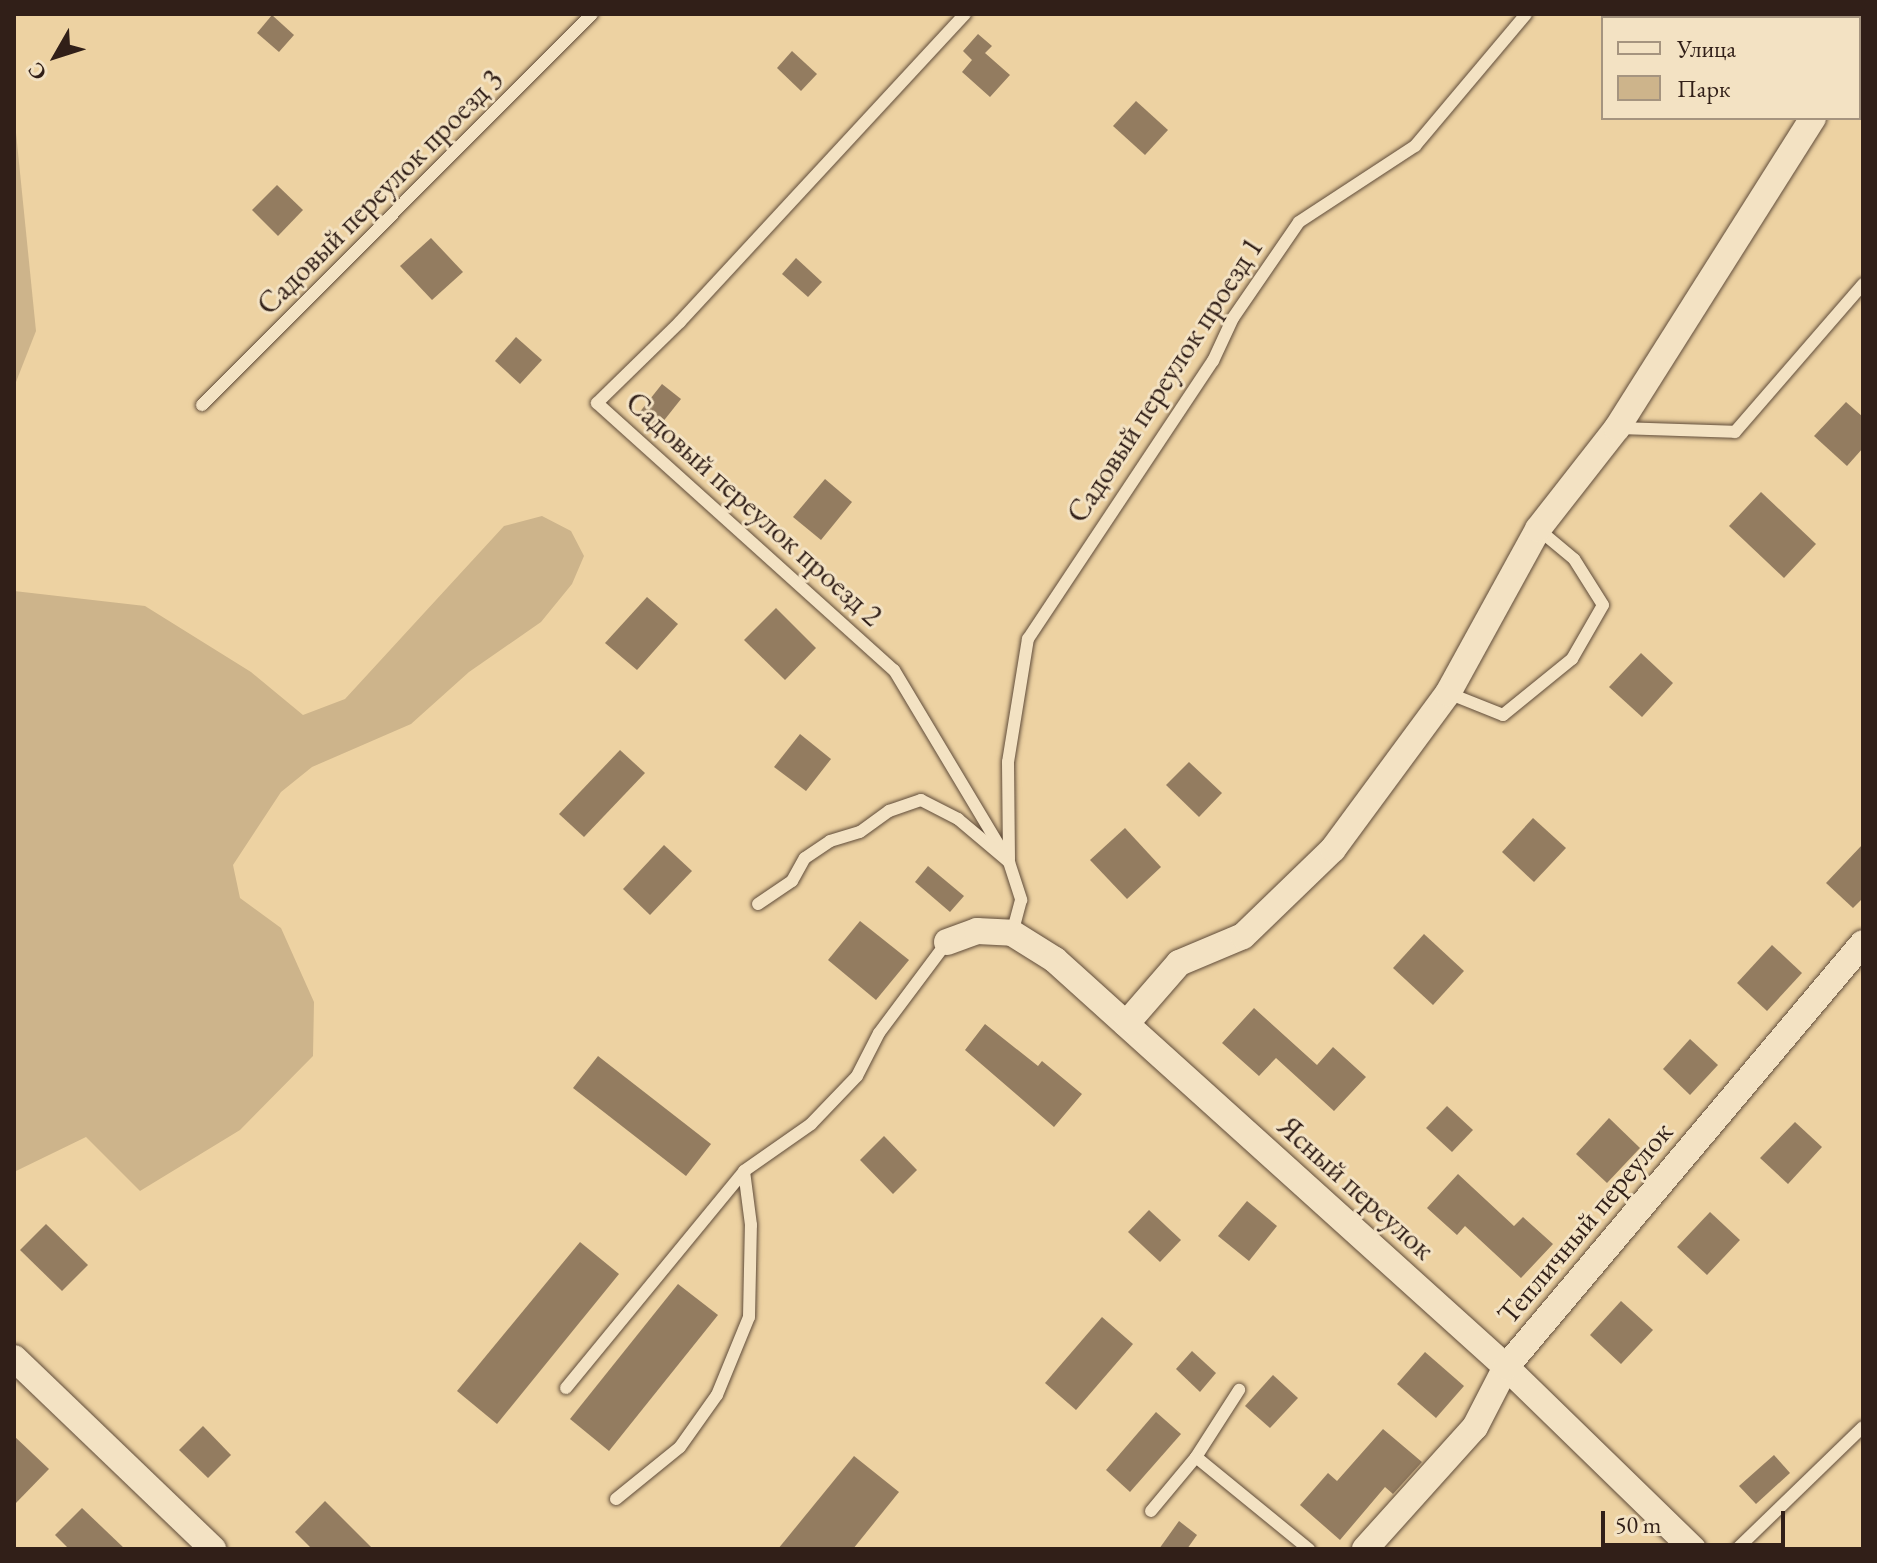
<!DOCTYPE html>
<meta charset="utf-8">
<style>
body{margin:0}
#map{position:relative;width:1877px;height:1563px;overflow:hidden;background:#edd2a2;font-family:"EB Garamond",serif}
div>[style]{position:absolute}
[style*='--x']{left:calc(var(--x)*1px);top:calc(var(--y)*1px);width:calc(var(--w)*1px);rotate:calc(var(--a)*1deg)}
.green>*{inset:0;background:#cdb48b}
.building>*{inset:0;background:#937c60}
.roads{filter:drop-shadow(0 0 2px #604c3a) drop-shadow(0 0 2px #604c3a)}
.lane>*{height:12px;margin:-6px;padding:0 6px;transform-origin:6px;border-radius:6px;background:#f3e2c3}
.street>*{height:26px;margin:-13px;padding:0 13px;transform-origin:13px;border-radius:13px;background:#f3e2c3}
span{translate:-50% -50%;white-space:nowrap;text-align:center;line-height:1.15;-webkit-text-stroke:6px #f3e2c3;paint-order:stroke}
.street-label{font-size:30px;color:#311f18}
.frame{position:absolute;inset:0;border:16px solid #311f18;pointer-events:none}
.legend{position:absolute;left:1601px;top:16px;width:260px;height:104px;box-sizing:border-box;background:#f3e2c3;border:2px solid #a5947f;margin:0;padding:10px 14px;list-style:none;font-size:24px;color:#311f18}
.legend li{display:flex;align-items:center;gap:16px;height:40px}
.legend b{width:40px;border:2px solid #a5947f}
.north{position:absolute;left:16px;top:16px;width:80px;height:80px;-webkit-text-stroke:6px #f3e2c3;paint-order:stroke;rotate:231deg;font-size:22px;font-weight:700;line-height:32px;text-align:center;color:#311f18}
.north::after{content:'';display:block;margin:auto;width:28px;height:36px;background:#311f18;clip-path:polygon(50% 0,100% 100%,50% 72%,0 100%)}
.scale{position:absolute;left:1601px;top:1511px;width:184px;height:36px;box-sizing:border-box;border:4px solid #311f18;border-top:0;padding-left:10px;font-size:24px;line-height:28px;white-space:nowrap;color:#311f18;-webkit-text-stroke:6px #f3e2c3;paint-order:stroke}
</style>
<div id="map">
<div class="green">
<div style="clip-path:polygon(14px 113px,36px 331px,14px 387px)"></div>
<div style="clip-path:polygon(542px 516px,571px 531px,584px 556px,572px 584px,541px 622px,469px 672px,411px 724px,312px 767px,281px 792px,233px 865px,240px 898px,281px 928px,314px 1002px,313px 1056px,240px 1130px,140px 1191px,86px 1137px,14px 1172px,14px 591px,145px 606px,251px 672px,303px 715px,345px 699px,504px 526px)"></div>
</div>
<div class="building">
<div style="clip-path:polygon(272px 15px,294px 35px,279px 52px,257px 33px)"></div>
<div style="clip-path:polygon(978px 34px,992px 46px,985px 53px,1010px 75px,990px 97px,962px 72px,972px 60px,963px 51px)"></div>
<div style="clip-path:polygon(792px 51px,817px 74px,801px 91px,777px 68px)"></div>
<div style="clip-path:polygon(1136px 101px,1168px 130px,1145px 155px,1113px 126px)"></div>
<div style="clip-path:polygon(277px 185px,303px 210px,278px 236px,252px 210px)"></div>
<div style="clip-path:polygon(431px 238px,463px 272px,432px 300px,400px 266px)"></div>
<div style="clip-path:polygon(796px 258px,822px 282px,808px 297px,782px 274px)"></div>
<div style="clip-path:polygon(516px 337px,542px 360px,520px 384px,495px 361px)"></div>
<div style="clip-path:polygon(662px 384px,681px 399px,658px 428px,639px 413px)"></div>
<div style="clip-path:polygon(1846px 402px,1863px 417px,1863px 448px,1847px 466px,1814px 436px)"></div>
<div style="clip-path:polygon(825px 479px,852px 502px,821px 540px,793px 517px)"></div>
<div style="clip-path:polygon(1761px 492px,1816px 544px,1784px 578px,1729px 526px)"></div>
<div style="clip-path:polygon(647px 597px,678px 624px,637px 670px,605px 643px)"></div>
<div style="clip-path:polygon(776px 608px,816px 648px,785px 680px,744px 640px)"></div>
<div style="clip-path:polygon(1641px 653px,1673px 683px,1642px 717px,1609px 687px)"></div>
<div style="clip-path:polygon(800px 734px,831px 759px,806px 791px,774px 767px)"></div>
<div style="clip-path:polygon(620px 750px,645px 773px,584px 837px,559px 814px)"></div>
<div style="clip-path:polygon(1189px 762px,1222px 793px,1199px 817px,1166px 785px)"></div>
<div style="clip-path:polygon(1533px 818px,1566px 848px,1534px 882px,1502px 852px)"></div>
<div style="clip-path:polygon(1125px 828px,1161px 867px,1127px 899px,1090px 860px)"></div>
<div style="clip-path:polygon(1863px 844px,1863px 898px,1853px 908px,1826px 883px)"></div>
<div style="clip-path:polygon(664px 845px,692px 871px,650px 915px,623px 889px)"></div>
<div style="clip-path:polygon(928px 866px,964px 896px,950px 912px,915px 882px)"></div>
<div style="clip-path:polygon(860px 921px,909px 960px,876px 1000px,828px 960px)"></div>
<div style="clip-path:polygon(1424px 934px,1464px 971px,1433px 1005px,1393px 968px)"></div>
<div style="clip-path:polygon(1772px 945px,1802px 973px,1767px 1011px,1737px 983px)"></div>
<div style="clip-path:polygon(1254px 1008px,1317px 1065px,1333px 1047px,1366px 1077px,1334px 1111px,1276px 1058px,1259px 1076px,1222px 1043px)"></div>
<div style="clip-path:polygon(985px 1024px,1038px 1066px,1042px 1061px,1082px 1094px,1054px 1127px,965px 1050px)"></div>
<div style="clip-path:polygon(1690px 1039px,1718px 1065px,1690px 1095px,1663px 1069px)"></div>
<div style="clip-path:polygon(598px 1056px,711px 1144px,686px 1176px,573px 1088px)"></div>
<div style="clip-path:polygon(1447px 1106px,1473px 1130px,1452px 1152px,1426px 1128px)"></div>
<div style="clip-path:polygon(1609px 1118px,1640px 1148px,1607px 1183px,1576px 1154px)"></div>
<div style="clip-path:polygon(1795px 1122px,1822px 1147px,1788px 1184px,1760px 1158px)"></div>
<div style="clip-path:polygon(884px 1136px,917px 1170px,893px 1194px,860px 1160px)"></div>
<div style="clip-path:polygon(1458px 1174px,1514px 1226px,1523px 1217px,1553px 1244px,1521px 1278px,1465px 1226px,1457px 1235px,1427px 1208px)"></div>
<div style="clip-path:polygon(1247px 1201px,1277px 1226px,1249px 1261px,1218px 1236px)"></div>
<div style="clip-path:polygon(1149px 1210px,1181px 1240px,1160px 1262px,1128px 1232px)"></div>
<div style="clip-path:polygon(1710px 1212px,1740px 1240px,1707px 1275px,1677px 1247px)"></div>
<div style="clip-path:polygon(46px 1224px,88px 1265px,62px 1291px,20px 1250px)"></div>
<div style="clip-path:polygon(580px 1242px,619px 1274px,497px 1424px,457px 1391px)"></div>
<div style="clip-path:polygon(678px 1284px,718px 1315px,609px 1451px,570px 1419px)"></div>
<div style="clip-path:polygon(1621px 1301px,1653px 1330px,1621px 1364px,1590px 1335px)"></div>
<div style="clip-path:polygon(1102px 1317px,1133px 1344px,1076px 1410px,1045px 1383px)"></div>
<div style="clip-path:polygon(1192px 1351px,1216px 1373px,1200px 1392px,1176px 1369px)"></div>
<div style="clip-path:polygon(1425px 1352px,1464px 1386px,1436px 1418px,1397px 1384px)"></div>
<div style="clip-path:polygon(1273px 1375px,1298px 1398px,1270px 1428px,1245px 1406px)"></div>
<div style="clip-path:polygon(1156px 1412px,1181px 1434px,1130px 1492px,1106px 1470px)"></div>
<div style="clip-path:polygon(203px 1426px,231px 1455px,208px 1478px,179px 1450px)"></div>
<div style="clip-path:polygon(1383px 1429px,1422px 1462px,1393px 1494px,1385px 1487px,1340px 1540px,1300px 1505px,1328px 1473px,1337px 1481px)"></div>
<div style="clip-path:polygon(14px 1436px,49px 1469px,14px 1505px)"></div>
<div style="clip-path:polygon(1774px 1455px,1790px 1473px,1756px 1504px,1739px 1486px)"></div>
<div style="clip-path:polygon(854px 1456px,899px 1492px,853px 1549px,778px 1549px)"></div>
<div style="clip-path:polygon(325px 1501px,373px 1549px,312px 1549px,295px 1532px)"></div>
<div style="clip-path:polygon(82px 1508px,125px 1549px,69px 1549px,55px 1535px)"></div>
<div style="clip-path:polygon(1179px 1521px,1197px 1535px,1187px 1549px,1159px 1549px)"></div>
</div>
<div class="roads">
<div class="lane">
<div style="--x:965;--y:14;--w:420;--a:132.8"></div>
<div style="--x:680;--y:322;--w:116;--a:135.7"></div>
<div style="--x:597;--y:403;--w:399;--a:42"></div>
<div style="--x:894;--y:670;--w:224;--a:59.1"></div>
<div style="--x:202;--y:405;--w:552;--a:-45.07"></div>
<div style="--x:1617;--y:428;--w:118;--a:1.9"></div>
<div style="--x:1735;--y:432;--w:196;--a:-49.1"></div>
<div style="--x:1448;--y:693;--w:59;--a:21.8"></div>
<div style="--x:1503;--y:715;--w:89;--a:-39.1"></div>
<div style="--x:1572;--y:659;--w:62;--a:-60.1"></div>
<div style="--x:1603;--y:605;--w:54;--a:-122.2"></div>
<div style="--x:1574;--y:559;--w:47;--a:-140.2"></div>
<div style="--x:1009;--y:859;--w:97;--a:-90.6"></div>
<div style="--x:1008;--y:762;--w:125;--a:-80.8"></div>
<div style="--x:1028;--y:639;--w:334;--a:-56.4"></div>
<div style="--x:1213;--y:361;--w:47;--a:-65.1"></div>
<div style="--x:1233;--y:318;--w:116;--a:-55.5"></div>
<div style="--x:1299;--y:222;--w:139;--a:-33.2"></div>
<div style="--x:1415;--y:146;--w:172;--a:-49.9"></div>
<div style="--x:758;--y:904;--w:41;--a:-34.1"></div>
<div style="--x:792;--y:881;--w:26;--a:-61"></div>
<div style="--x:805;--y:858;--w:30;--a:-34"></div>
<div style="--x:830;--y:841;--w:31;--a:-17"></div>
<div style="--x:860;--y:832;--w:36;--a:-36"></div>
<div style="--x:889;--y:811;--w:34;--a:-19"></div>
<div style="--x:921;--y:800;--w:42;--a:27.2"></div>
<div style="--x:958;--y:819;--w:67;--a:40.1"></div>
<div style="--x:1009;--y:862;--w:40;--a:72"></div>
<div style="--x:1021;--y:900;--w:34;--a:105"></div>
<div style="--x:566;--y:1388;--w:281;--a:-50.6"></div>
<div style="--x:1196;--y:1457;--w:80;--a:-57.3"></div>
<div style="--x:616;--y:1499;--w:82;--a:-39.1"></div>
<div style="--x:680;--y:1447;--w:64;--a:-54.6"></div>
<div style="--x:717;--y:1395;--w:84;--a:-67.7"></div>
<div style="--x:749;--y:1317;--w:92;--a:-88.8"></div>
<div style="--x:751;--y:1225;--w:54;--a:-97.4"></div>
<div style="--x:744;--y:1171;--w:82;--a:-35"></div>
<div style="--x:811;--y:1124;--w:66;--a:-46.2"></div>
<div style="--x:857;--y:1076;--w:48;--a:-62.9"></div>
<div style="--x:879;--y:1033;--w:114;--a:-53.2"></div>
<div style="--x:1151;--y:1511;--w:70;--a:-50.2"></div>
<div style="--x:1196;--y:1457;--w:146;--a:39.2"></div>
<div style="--x:1737;--y:1549;--w:175;--a:-44.1"></div>
</div>
<div class="street">
<div style="--x:1859;--y:46;--w:7;--a:-56"></div>
<div style="--x:947;--y:942;--w:32;--a:-20"></div>
<div style="--x:977;--y:931;--w:35;--a:3"></div>
<div style="--x:1012;--y:933;--w:51;--a:32.1"></div>
<div style="--x:1055;--y:960;--w:607;--a:42.06"></div>
<div style="--x:1506;--y:1367;--w:261;--a:44.2"></div>
<div style="--x:1126;--y:1024;--w:81;--a:-49"></div>
<div style="--x:1179;--y:963;--w:69;--a:-22.9"></div>
<div style="--x:1243;--y:936;--w:125;--a:-44"></div>
<div style="--x:1333;--y:849;--w:194;--a:-53.6"></div>
<div style="--x:1448;--y:693;--w:187;--a:-61.2"></div>
<div style="--x:1538;--y:529;--w:128;--a:-52"></div>
<div style="--x:1617;--y:428;--w:367;--a:-57.7"></div>
<div style="--x:14;--y:1358;--w:276;--a:43.8"></div>
<div style="--x:1365;--y:1549;--w:164;--a:-48"></div>
<div style="--x:1475;--y:1427;--w:68;--a:-62.7"></div>
<div style="--x:1506;--y:1367;--w:554;--a:-49.9"></div>
</div>
</div>
<div class="street-label">
<span style="left:380px;top:192px;rotate:-45deg">Садовый переулок проезд 3</span>
<span style="left:1165px;top:380px;rotate:-57deg">Садовый переулок проезд 1</span>
<span style="left:754px;top:509px;rotate:42deg">Садовый переулок проезд 2</span>
<span style="left:1356px;top:1188px;rotate:42deg">Ясный переулок</span>
<span style="left:1585px;top:1223px;rotate:-50deg">Тепличный переулок</span>
</div>
<div class="frame"></div>
<ul class="legend">
<li><b style="height:10px;background:#f3e2c3"></b>Улица</li>
<li><b style="height:22px;background:#cdb48b"></b>Парк</li>
</ul>
<div class="north">С</div>
<div class="scale">50 m</div>
</div>
